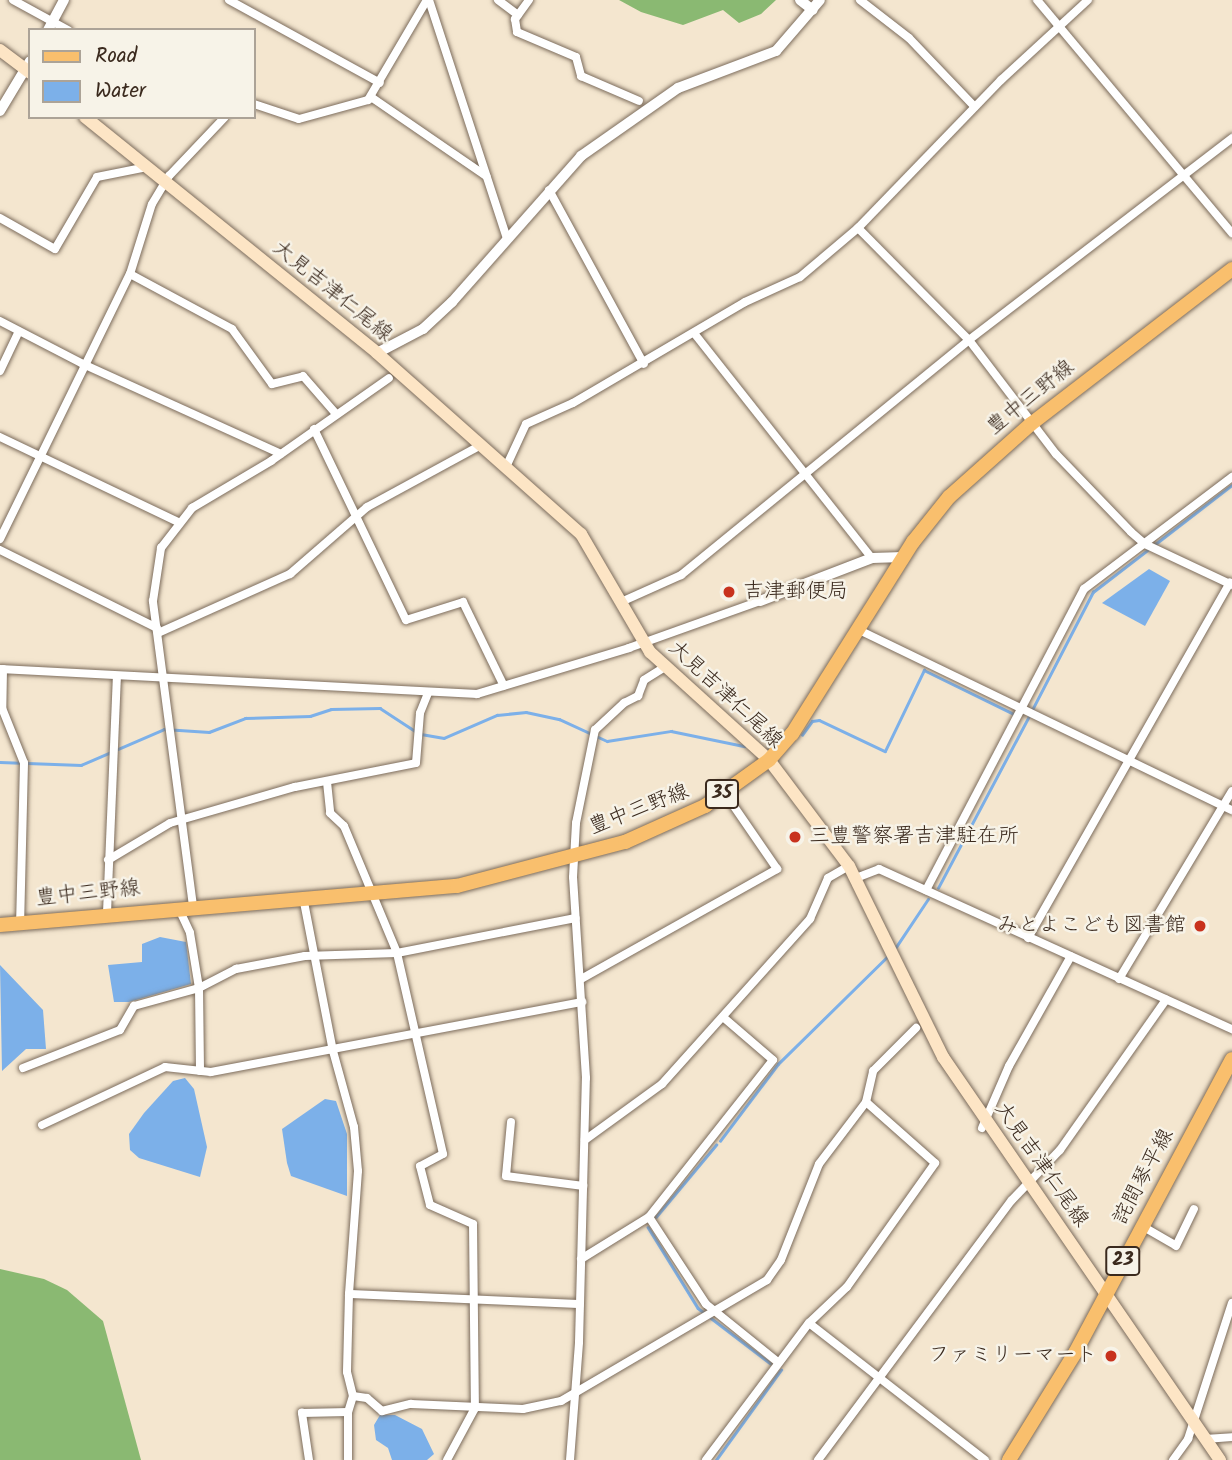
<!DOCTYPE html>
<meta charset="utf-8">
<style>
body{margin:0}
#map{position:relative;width:1232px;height:1460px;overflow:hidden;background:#f4e6cf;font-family:Kalam,"Klee One",sans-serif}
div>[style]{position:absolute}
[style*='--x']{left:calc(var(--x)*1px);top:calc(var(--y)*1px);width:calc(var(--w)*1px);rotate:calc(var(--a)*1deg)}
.forest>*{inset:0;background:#8ab972}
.water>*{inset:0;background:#7cb0e9}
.stream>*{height:2.5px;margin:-1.25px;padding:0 1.25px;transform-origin:1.25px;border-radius:1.25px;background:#7cb0e9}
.roads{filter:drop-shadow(0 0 2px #7c6c5c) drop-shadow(0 0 2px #7c6c5c)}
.minor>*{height:8px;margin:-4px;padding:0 4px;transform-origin:4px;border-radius:4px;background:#fff}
.tertiary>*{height:10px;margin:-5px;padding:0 5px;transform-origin:5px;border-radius:5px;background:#fff}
.secondary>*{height:12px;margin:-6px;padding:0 6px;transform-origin:6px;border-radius:6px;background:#fde5c5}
.primary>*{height:14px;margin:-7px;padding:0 7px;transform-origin:7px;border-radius:7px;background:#f9bf6d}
.dots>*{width:19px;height:19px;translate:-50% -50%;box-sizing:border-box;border:4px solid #f7f3e8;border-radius:50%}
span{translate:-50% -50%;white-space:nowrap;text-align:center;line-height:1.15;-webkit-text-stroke:5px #f7f3e8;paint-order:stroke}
.shield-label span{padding:2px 5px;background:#f7f3e8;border:2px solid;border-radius:5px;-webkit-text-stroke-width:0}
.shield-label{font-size:19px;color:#3b2a1e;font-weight:700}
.street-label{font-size:21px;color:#3b2a1e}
.poi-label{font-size:21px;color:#3b2a1e}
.left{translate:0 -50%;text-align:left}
.right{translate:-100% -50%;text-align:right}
.legend{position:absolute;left:28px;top:28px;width:228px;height:91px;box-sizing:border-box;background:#f7f3e8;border:2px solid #aca397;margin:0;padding:9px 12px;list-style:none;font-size:21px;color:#3b2a1e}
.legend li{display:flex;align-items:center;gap:14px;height:35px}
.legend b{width:35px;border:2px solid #aca397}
</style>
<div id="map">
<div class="forest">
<div style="clip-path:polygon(619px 0,776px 0,761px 14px,739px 23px,723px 10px,683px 25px,641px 12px)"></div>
<div style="clip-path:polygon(0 1269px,44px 1279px,67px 1290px,103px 1321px,141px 1460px,0 1460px)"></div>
</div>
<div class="water">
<div style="clip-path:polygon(1149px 569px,1170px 581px,1145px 626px,1102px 603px)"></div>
<div style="clip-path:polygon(160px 937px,186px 942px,191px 984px,129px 1002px,114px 1002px,108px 965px,142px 962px,142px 944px)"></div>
<div style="clip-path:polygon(0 965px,43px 1010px,46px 1049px,26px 1049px,2px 1071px)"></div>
<div style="clip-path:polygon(185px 1078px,194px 1089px,207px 1147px,200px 1177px,139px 1158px,130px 1150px,129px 1134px,144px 1113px,173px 1081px)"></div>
<div style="clip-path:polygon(325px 1099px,336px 1101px,347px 1134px,347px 1196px,291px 1176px,287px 1163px,282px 1129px)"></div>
<div style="clip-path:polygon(380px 1415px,395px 1415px,422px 1429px,434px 1454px,427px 1460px,392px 1460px,388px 1448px,376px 1440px,374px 1425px)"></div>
</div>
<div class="stream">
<div style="--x:1154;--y:545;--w:98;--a:-37.6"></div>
<div style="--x:1032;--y:710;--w:133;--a:-62.7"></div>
<div style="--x:1093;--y:592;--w:71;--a:-37.5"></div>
<div style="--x:421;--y:734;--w:23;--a:10"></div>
<div style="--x:444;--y:738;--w:58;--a:-23.5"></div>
<div style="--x:497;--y:715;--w:29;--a:-6"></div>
<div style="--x:526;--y:712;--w:34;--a:12"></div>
<div style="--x:559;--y:719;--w:53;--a:24.6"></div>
<div style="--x:607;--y:741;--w:65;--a:-8.9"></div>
<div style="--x:671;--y:731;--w:75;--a:11.6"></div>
<div style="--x:802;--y:735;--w:17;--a:-54"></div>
<div style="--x:812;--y:721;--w:7;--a:-8"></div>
<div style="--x:819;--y:720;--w:73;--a:25.2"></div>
<div style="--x:885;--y:751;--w:90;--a:-64.3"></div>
<div style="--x:924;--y:670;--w:100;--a:26.1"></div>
<div style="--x:0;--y:762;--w:81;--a:2.1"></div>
<div style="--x:81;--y:765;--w:90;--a:-23.4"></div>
<div style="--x:164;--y:729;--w:45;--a:3.8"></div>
<div style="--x:209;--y:732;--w:39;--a:-21"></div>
<div style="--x:245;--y:718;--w:65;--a:-1.8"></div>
<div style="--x:310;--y:716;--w:22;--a:-18"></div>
<div style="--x:331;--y:709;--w:49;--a:-1.2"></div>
<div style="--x:380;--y:708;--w:42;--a:33.3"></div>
<div style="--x:938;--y:888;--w:195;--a:-62.1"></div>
<div style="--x:894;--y:950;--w:61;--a:-56.3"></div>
<div style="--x:720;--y:1141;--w:96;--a:-53"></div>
<div style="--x:778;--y:1064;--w:156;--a:-44.5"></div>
<div style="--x:656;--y:1217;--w:94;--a:-50.2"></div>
<div style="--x:648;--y:1227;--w:95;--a:58.3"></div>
<div style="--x:698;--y:1308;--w:91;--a:37.4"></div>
<div style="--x:716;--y:1460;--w:111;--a:-54.2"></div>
</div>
<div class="roads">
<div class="minor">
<div style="--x:13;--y:0;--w:63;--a:28.6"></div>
<div style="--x:229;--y:0;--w:172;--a:28.8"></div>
<div style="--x:429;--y:0;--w:251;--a:71.9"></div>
<div style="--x:498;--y:0;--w:25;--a:37"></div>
<div style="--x:529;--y:0;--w:24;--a:126"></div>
<div style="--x:515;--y:19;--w:13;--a:81"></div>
<div style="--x:517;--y:32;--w:64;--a:23"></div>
<div style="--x:576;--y:57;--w:20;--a:75"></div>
<div style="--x:581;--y:76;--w:63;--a:23.3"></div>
<div style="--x:860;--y:0;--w:62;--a:37.8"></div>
<div style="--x:909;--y:38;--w:95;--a:46.3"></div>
<div style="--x:1037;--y:0;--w:304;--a:50.1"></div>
<div style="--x:371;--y:97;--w:140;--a:34.5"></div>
<div style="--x:254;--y:104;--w:47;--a:18.4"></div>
<div style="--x:299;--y:119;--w:72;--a:-15.4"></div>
<div style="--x:368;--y:100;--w:116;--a:-59.5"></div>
<div style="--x:549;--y:190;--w:198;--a:61.4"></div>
<div style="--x:0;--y:218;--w:63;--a:29.4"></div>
<div style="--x:55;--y:249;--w:83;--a:-59.7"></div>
<div style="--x:97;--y:177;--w:51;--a:-11.3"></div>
<div style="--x:858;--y:228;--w:158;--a:45.3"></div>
<div style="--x:969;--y:340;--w:143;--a:52.7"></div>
<div style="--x:1056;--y:454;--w:108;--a:46.1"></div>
<div style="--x:1131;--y:532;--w:18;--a:41"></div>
<div style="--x:1145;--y:544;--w:96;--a:25.2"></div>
<div style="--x:130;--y:274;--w:116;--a:28.3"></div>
<div style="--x:232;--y:329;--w:68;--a:54"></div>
<div style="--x:272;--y:384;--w:32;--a:-14"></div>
<div style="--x:303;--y:376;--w:50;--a:49"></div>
<div style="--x:0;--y:321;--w:93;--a:27.4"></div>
<div style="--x:83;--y:364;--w:217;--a:24.4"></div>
<div style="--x:694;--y:333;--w:287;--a:51.7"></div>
<div style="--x:0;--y:371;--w:44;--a:-64.6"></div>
<div style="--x:314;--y:429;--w:212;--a:64.3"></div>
<div style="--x:406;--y:620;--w:60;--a:-17.5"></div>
<div style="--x:463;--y:602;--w:93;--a:64"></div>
<div style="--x:0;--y:437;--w:197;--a:25.5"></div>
<div style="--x:506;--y:467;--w:47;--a:-65.1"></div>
<div style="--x:526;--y:424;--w:51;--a:-24.1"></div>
<div style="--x:573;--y:403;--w:199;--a:-30.4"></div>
<div style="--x:745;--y:302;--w:60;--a:-24.4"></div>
<div style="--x:800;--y:277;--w:76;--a:-40.2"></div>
<div style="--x:858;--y:228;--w:206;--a:-46"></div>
<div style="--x:1001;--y:80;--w:118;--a:-42.6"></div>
<div style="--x:0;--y:539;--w:295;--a:-63.9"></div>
<div style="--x:130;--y:274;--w:73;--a:-72.6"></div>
<div style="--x:152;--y:204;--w:33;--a:-59"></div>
<div style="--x:169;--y:176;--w:81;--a:-46.5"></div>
<div style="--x:0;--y:550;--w:175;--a:26.4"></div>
<div style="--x:621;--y:602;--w:66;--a:-24.2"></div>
<div style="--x:681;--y:575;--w:372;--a:-39.2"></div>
<div style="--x:969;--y:340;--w:332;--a:-37.5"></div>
<div style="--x:859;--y:630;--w:414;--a:25.8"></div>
<div style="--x:158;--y:633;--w:145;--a:-24.1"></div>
<div style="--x:290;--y:574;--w:102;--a:-41"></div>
<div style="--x:367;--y:507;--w:130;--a:-28.5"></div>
<div style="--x:0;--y:669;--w:478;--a:3"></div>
<div style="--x:477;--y:694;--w:159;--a:-16.8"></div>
<div style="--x:629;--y:648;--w:139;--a:-19.7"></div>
<div style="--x:3;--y:669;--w:39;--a:91"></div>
<div style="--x:2;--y:708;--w:59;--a:68.2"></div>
<div style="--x:24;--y:763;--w:159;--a:91.4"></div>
<div style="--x:327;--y:782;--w:31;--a:84"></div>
<div style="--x:330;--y:813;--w:19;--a:43"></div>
<div style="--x:344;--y:826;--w:138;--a:67.3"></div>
<div style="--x:397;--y:953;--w:206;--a:77.1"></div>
<div style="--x:443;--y:1154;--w:26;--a:152"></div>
<div style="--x:420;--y:1166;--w:40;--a:75.6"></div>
<div style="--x:430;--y:1205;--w:47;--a:23.8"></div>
<div style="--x:473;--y:1224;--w:184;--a:89.4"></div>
<div style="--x:475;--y:1408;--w:59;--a:118.3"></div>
<div style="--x:108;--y:860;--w:72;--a:-30.8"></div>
<div style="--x:170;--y:823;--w:130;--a:-16.1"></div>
<div style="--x:295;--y:787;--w:123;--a:-11.2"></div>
<div style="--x:416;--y:763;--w:50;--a:-85.4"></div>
<div style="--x:420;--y:713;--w:22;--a:-68"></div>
<div style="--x:856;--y:878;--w:25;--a:-21"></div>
<div style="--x:879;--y:869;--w:388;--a:24.4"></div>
<div style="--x:926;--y:890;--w:340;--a:-62.3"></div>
<div style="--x:1084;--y:589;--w:186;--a:-37.1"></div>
<div style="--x:303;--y:897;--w:157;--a:79"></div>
<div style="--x:333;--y:1051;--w:79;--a:74.6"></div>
<div style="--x:354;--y:1127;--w:44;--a:84.8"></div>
<div style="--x:358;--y:1171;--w:123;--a:94.2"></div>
<div style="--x:349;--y:1294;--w:78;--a:91.5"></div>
<div style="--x:347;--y:1372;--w:25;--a:76"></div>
<div style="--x:353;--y:1396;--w:17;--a:107"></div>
<div style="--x:348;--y:1412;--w:48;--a:90"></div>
<div style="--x:193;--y:906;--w:308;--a:-97.5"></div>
<div style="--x:153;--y:601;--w:54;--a:-81.4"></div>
<div style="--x:161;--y:548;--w:51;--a:-52.2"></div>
<div style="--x:192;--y:508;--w:92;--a:-30.7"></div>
<div style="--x:271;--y:461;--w:144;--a:-35.1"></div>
<div style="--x:179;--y:909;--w:26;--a:65"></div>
<div style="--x:190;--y:933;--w:56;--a:80.7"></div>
<div style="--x:199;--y:988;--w:83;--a:89.3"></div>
<div style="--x:107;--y:913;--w:235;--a:-87.6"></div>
<div style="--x:1028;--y:938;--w:409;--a:-60.4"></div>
<div style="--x:581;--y:979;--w:225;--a:-29.3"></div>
<div style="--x:777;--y:869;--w:101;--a:-124.5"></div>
<div style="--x:1119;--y:979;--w:219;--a:-59"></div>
<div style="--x:23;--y:1068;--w:104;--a:-21.4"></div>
<div style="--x:120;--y:1030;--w:28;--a:-60"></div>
<div style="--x:134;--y:1006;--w:67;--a:-15.5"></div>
<div style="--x:199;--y:988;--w:42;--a:-27.2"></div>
<div style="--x:236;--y:969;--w:70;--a:-10.7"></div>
<div style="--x:305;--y:956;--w:92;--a:-1.9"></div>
<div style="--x:397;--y:953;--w:182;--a:-11.1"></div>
<div style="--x:511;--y:1122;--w:54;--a:95.3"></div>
<div style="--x:506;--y:1176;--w:78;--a:7.4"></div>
<div style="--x:42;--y:1125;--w:136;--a:-25.2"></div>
<div style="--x:165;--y:1067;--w:46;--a:6.2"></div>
<div style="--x:211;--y:1072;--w:378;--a:-10.7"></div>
<div style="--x:982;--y:1128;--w:68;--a:-66.5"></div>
<div style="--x:1009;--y:1066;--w:126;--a:-60.6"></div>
<div style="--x:585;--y:1140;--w:95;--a:-36"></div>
<div style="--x:662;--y:1084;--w:222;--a:-48.1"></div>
<div style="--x:810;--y:919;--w:45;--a:-66.3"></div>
<div style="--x:828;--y:878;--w:24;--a:-30"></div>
<div style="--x:649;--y:1217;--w:104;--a:56.8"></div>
<div style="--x:706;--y:1304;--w:92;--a:38.9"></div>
<div style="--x:1142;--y:1226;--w:39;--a:30"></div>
<div style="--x:1176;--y:1246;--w:41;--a:-64.1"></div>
<div style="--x:581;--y:1259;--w:80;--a:-31.7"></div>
<div style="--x:649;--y:1217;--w:200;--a:-51.7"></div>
<div style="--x:773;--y:1060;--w:66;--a:-139.3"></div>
<div style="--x:349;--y:1294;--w:231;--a:2.5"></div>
<div style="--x:809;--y:1323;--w:223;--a:37.9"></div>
<div style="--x:353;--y:1396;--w:14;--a:8"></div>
<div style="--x:367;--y:1398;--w:20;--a:41"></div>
<div style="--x:382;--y:1411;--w:30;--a:-14"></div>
<div style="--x:411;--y:1404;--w:112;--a:2.6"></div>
<div style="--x:523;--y:1409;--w:39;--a:-12"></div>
<div style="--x:561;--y:1401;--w:239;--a:-30.4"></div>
<div style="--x:767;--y:1280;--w:24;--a:-55"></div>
<div style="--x:781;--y:1260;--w:103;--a:-68.4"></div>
<div style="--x:819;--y:1164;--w:78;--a:-52.8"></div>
<div style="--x:866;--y:1102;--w:32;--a:-77"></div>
<div style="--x:873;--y:1071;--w:61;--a:-45"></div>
<div style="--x:1205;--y:1439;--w:27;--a:-4"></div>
<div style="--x:309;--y:1460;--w:48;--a:-98.5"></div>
<div style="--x:302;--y:1413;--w:46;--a:-1.2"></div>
<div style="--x:570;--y:1460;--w:118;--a:-85.6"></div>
<div style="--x:579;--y:1342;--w:264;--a:-88.5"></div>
<div style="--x:586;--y:1078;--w:201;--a:-93.7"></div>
<div style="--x:573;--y:877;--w:54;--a:-86.8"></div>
<div style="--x:576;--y:823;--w:95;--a:-78.5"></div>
<div style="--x:595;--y:730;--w:40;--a:-43"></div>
<div style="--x:624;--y:703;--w:16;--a:-27"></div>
<div style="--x:638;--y:696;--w:17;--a:-69"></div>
<div style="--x:644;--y:680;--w:25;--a:-32"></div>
<div style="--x:706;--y:1460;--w:171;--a:-53.1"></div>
<div style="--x:809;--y:1323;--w:52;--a:-43.5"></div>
<div style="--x:847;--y:1287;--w:152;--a:-54.6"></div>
<div style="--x:935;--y:1163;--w:92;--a:-138.5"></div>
<div style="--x:818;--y:1460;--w:324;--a:-53.3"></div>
<div style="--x:1012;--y:1200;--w:69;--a:-46.2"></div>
<div style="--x:1060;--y:1150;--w:184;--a:-54.8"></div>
<div style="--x:1173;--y:1460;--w:26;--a:-54"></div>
<div style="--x:1188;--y:1439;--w:143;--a:-72.1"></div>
</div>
<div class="tertiary">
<div style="--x:800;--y:0;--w:16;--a:38"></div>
<div style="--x:48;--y:30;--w:34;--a:-62"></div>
<div style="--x:0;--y:111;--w:58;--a:-59"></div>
<div style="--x:377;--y:353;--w:52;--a:-27.6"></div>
<div style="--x:423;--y:329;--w:40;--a:-43"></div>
<div style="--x:452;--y:302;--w:195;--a:-48.5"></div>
<div style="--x:581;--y:156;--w:118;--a:-35"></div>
<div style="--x:678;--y:88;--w:105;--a:-20.7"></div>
<div style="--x:776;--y:51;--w:67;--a:-49.2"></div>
<div style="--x:760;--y:601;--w:120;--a:-21"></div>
<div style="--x:872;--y:558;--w:31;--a:-2"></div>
</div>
<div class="secondary">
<div style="--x:0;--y:50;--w:38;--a:37"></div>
<div style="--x:85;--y:117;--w:375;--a:38.9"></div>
<div style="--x:377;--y:353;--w:273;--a:41.6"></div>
<div style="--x:581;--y:534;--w:137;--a:59.7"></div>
<div style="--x:650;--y:652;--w:161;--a:42.2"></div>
<div style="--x:769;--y:760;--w:133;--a:53"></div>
<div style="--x:849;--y:866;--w:213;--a:63.8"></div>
<div style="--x:943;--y:1057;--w:489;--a:55.5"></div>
</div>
<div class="primary">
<div style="--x:0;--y:925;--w:459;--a:-4.9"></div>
<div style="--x:457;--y:886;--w:174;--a:-14.7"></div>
<div style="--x:625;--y:842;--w:88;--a:-24.2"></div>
<div style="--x:705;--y:806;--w:79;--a:-35.7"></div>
<div style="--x:769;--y:760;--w:35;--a:-49"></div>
<div style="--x:792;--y:734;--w:227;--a:-57.8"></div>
<div style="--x:913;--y:542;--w:58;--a:-51.3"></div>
<div style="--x:949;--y:497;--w:110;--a:-41.7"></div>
<div style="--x:1031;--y:424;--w:254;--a:-37.6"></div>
<div style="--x:1009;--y:1460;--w:126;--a:-58.3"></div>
<div style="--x:1075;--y:1353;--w:333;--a:-61.9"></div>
</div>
</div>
<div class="dots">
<div style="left:729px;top:592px;background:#c8321e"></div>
<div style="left:795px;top:837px;background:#c8321e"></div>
<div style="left:1200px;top:926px;background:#c8321e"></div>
<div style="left:1111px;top:1356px;background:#c8321e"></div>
</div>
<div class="shield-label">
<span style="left:722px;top:794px">35</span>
<span style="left:1123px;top:1261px">23</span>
</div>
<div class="street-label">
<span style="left:332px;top:292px;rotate:39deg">大見吉津仁尾線</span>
<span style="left:1031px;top:398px;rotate:-39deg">豊中三野線</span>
<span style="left:725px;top:695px;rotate:43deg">大見吉津仁尾線</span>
<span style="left:639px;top:810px;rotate:-21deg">豊中三野線</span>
<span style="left:88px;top:894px;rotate:-6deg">豊中三野線</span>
<span style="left:1041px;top:1165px;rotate:55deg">大見吉津仁尾線</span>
<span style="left:1144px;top:1177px;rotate:-62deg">詫間琴平線</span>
</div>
<div class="poi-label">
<span class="left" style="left:743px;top:592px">吉津郵便局</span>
<span class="left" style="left:809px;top:837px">三豊警察署吉津駐在所</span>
<span class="right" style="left:1186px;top:926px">みとよこども図書館</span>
<span class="right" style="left:1097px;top:1356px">ファミリーマート</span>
</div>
<ul class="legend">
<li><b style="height:9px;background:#f9bf6d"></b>Road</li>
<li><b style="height:19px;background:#7cb0e9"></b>Water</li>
</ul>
</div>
